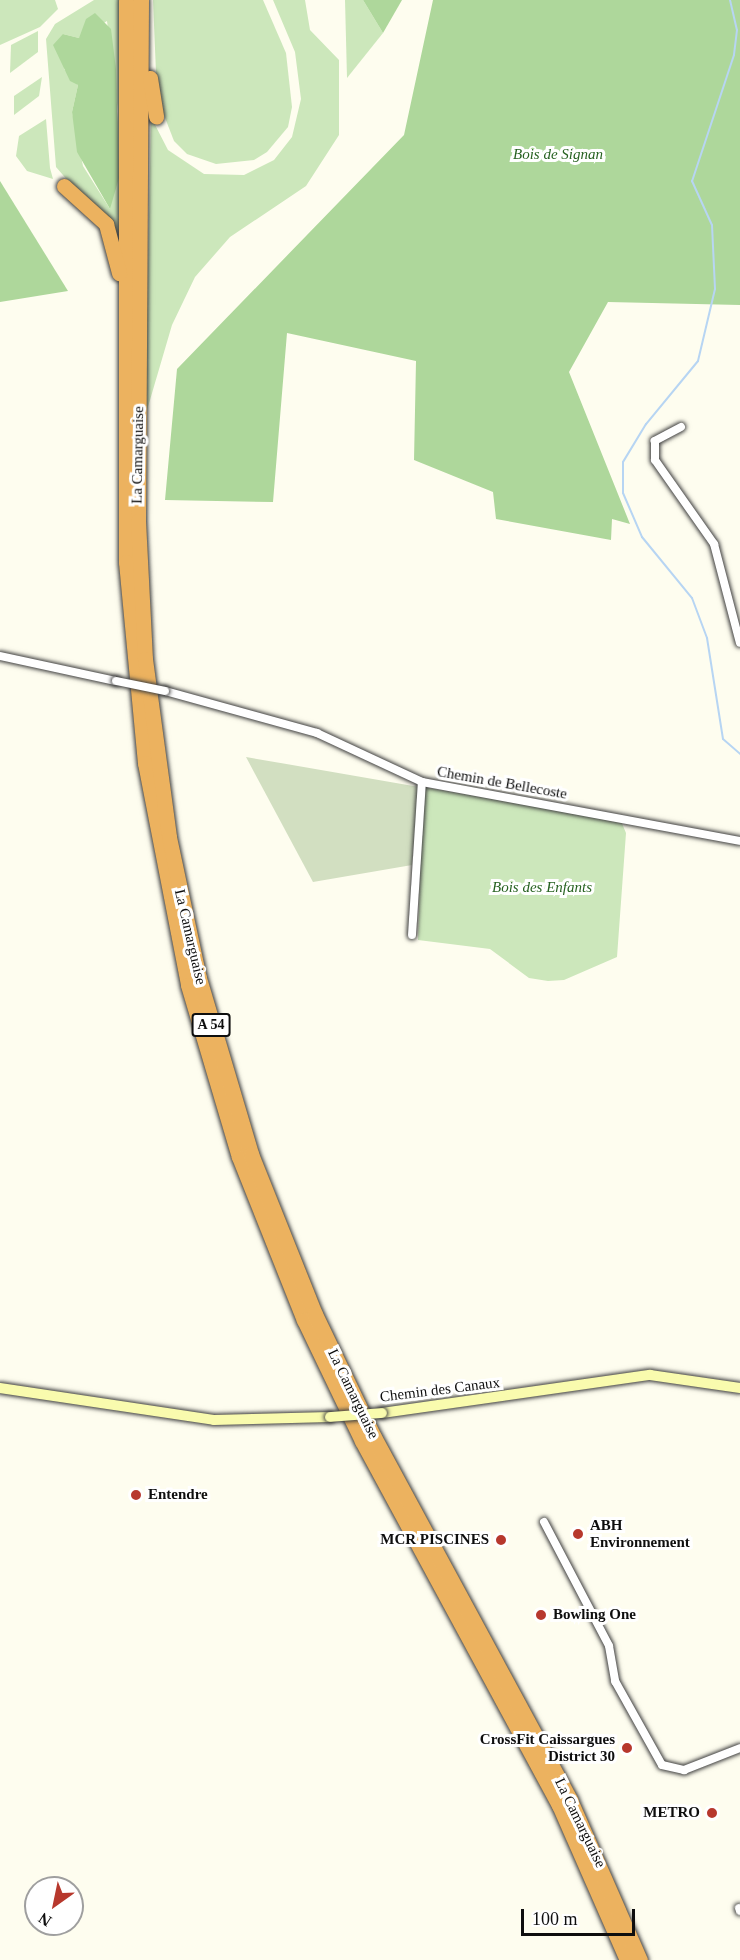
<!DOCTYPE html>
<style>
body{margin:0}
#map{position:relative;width:740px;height:1960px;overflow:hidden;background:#fefdef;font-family:"Times New Roman",serif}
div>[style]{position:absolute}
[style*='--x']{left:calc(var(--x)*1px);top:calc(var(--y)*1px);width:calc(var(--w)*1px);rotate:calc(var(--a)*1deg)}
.green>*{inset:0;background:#cce7bb}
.forest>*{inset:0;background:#aed79b}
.cemetery>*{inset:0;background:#d2dfc1}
.stream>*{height:2px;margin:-1px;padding:0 1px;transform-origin:1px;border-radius:1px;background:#b7d5f3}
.roads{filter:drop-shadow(0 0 2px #414141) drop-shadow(0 0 2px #414141)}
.street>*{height:8px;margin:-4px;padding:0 4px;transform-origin:4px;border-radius:4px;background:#fff}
.secondary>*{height:10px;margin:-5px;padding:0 5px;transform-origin:5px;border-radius:5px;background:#f9fbae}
.highway>*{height:15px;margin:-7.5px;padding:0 7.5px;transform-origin:7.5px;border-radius:7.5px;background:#ecb25f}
.bridges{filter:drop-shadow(0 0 2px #414141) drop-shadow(0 0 2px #414141)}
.street-bridge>*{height:8px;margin:-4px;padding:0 4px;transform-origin:4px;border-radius:4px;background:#fff}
.secondary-bridge>*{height:10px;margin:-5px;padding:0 5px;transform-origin:5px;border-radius:5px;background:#f9fbae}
.dots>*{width:16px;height:16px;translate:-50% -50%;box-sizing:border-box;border:3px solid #fff;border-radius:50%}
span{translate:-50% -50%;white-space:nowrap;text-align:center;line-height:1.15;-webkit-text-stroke:6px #fff;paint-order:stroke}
.shield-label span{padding:2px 4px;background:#fff;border:2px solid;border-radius:4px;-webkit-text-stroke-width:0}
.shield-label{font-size:14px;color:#0e0e0e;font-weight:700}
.park-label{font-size:15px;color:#276221;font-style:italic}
.street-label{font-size:15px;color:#0e0e0e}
.poi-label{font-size:15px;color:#0e0e0e;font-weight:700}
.left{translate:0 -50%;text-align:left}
.right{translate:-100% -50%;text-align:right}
.north{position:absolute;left:24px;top:1876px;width:60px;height:60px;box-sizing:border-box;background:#fff;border:2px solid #9f9f9f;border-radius:50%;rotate:213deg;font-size:16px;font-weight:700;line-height:24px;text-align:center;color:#0e0e0e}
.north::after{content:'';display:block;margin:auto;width:21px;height:27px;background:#b7382d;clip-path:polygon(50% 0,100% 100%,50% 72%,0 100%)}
.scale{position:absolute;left:521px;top:1909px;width:114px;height:27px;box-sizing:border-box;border:3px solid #0e0e0e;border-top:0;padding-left:8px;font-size:18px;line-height:21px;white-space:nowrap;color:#0e0e0e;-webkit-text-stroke:4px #fff;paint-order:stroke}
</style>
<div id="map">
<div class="green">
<div style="clip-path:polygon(0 0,55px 0,58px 9px,40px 27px,0 45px)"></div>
<div style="clip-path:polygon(evenodd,94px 0,119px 0,120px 241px,56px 167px,46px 39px,55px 24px,94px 0,107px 21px,118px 111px,110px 209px,83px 166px,72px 112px,78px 85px,64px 69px,63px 34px,79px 38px,107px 21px)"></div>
<div style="clip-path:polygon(153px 0,263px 0,286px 53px,292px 107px,288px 127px,267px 152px,254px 160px,216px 164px,187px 154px,174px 141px,157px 97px)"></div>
<div style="clip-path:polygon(273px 0,305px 0,310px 30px,339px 60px,339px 135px,306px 186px,230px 237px,195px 277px,172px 325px,145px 417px,151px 117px,168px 150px,204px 174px,244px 175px,274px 160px,292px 137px,301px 99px,295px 52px)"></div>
<div style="clip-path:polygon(345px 0,363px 0,383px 33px,347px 78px)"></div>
<div style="clip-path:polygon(38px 31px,38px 52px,10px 73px,11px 45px)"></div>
<div style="clip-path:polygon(42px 77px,39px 96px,14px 115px,14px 96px)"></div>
<div style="clip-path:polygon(46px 119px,50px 168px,53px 179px,27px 171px,16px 156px,19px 136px)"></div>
<div style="clip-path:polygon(423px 787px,621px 821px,626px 833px,617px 957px,564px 980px,548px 981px,529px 978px,490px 949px,418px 940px)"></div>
</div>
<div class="forest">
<div style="clip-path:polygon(363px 0,402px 0,383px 33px)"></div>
<div style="clip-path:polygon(433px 0,740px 0,740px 305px,608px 302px,569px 372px,630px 524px,612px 519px,611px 540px,496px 519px,493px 492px,414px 460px,416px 361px,287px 333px,273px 502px,165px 500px,177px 369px,404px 135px)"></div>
<div style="clip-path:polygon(95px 13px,111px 29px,116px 69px,119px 178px,110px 209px,77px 152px,72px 112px,78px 85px,70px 81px,53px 45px,63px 34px,79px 38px,86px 19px)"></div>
<div style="clip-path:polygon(0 181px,68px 291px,0 302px)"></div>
</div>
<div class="cemetery">
<div style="clip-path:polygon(246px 757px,419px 787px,412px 865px,313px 882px)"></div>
</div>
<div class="stream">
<div style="--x:730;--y:0;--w:31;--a:77"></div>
<div style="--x:737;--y:30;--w:25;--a:97"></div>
<div style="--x:734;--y:55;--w:133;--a:108.4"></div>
<div style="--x:692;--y:181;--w:48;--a:65.6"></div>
<div style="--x:712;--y:225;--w:64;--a:87.3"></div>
<div style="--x:715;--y:289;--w:74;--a:103.3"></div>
<div style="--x:698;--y:361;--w:82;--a:129.5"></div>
<div style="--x:646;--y:424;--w:44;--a:121.2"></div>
<div style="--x:623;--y:462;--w:31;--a:90"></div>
<div style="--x:623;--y:493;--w:48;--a:66.6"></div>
<div style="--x:642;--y:537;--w:79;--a:50.7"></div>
<div style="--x:692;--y:598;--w:43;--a:69.4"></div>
<div style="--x:707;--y:638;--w:102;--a:81"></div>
<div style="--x:723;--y:739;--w:23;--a:41"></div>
</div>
<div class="roads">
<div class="street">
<div style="--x:681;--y:427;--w:30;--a:152"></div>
<div style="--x:655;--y:441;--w:19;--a:90"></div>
<div style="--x:655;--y:460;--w:103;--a:54.9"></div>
<div style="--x:714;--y:544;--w:102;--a:75.3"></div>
<div style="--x:0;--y:656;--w:119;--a:12.2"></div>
<div style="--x:165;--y:691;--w:158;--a:15.4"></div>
<div style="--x:317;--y:733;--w:116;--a:25"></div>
<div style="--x:422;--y:782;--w:323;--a:10.5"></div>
<div style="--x:412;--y:935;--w:153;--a:-86.3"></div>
<div style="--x:544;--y:1522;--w:140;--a:62.3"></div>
<div style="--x:609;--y:1646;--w:36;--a:80"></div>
<div style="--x:615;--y:1681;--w:96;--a:60.8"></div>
<div style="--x:662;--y:1765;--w:23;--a:13"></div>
<div style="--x:684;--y:1770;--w:60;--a:-21.4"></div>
<div style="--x:739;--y:1908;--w:3;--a:72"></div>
</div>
<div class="secondary">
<div style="--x:0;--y:1388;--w:216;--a:8.5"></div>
<div style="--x:214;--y:1420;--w:116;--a:-1.5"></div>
<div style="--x:382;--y:1413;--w:271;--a:-8.1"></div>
<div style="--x:650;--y:1375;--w:91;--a:8.2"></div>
</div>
<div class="highway">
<div style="--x:126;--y:0;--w:562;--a:90"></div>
<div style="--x:126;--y:562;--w:202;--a:84.6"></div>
<div style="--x:145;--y:763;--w:226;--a:79"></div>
<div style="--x:188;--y:985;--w:179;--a:73.5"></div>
<div style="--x:239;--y:1157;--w:175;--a:68.3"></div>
<div style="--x:304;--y:1320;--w:134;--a:64.4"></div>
<div style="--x:362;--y:1441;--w:414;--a:61.6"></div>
<div style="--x:559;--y:1805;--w:169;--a:66.3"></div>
<div style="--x:141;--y:0;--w:521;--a:90.33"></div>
<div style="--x:138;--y:521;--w:138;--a:87.1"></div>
<div style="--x:145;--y:659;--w:180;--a:82.3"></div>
<div style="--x:169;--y:837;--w:144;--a:78"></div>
<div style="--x:199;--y:978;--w:184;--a:73.5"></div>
<div style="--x:251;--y:1154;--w:172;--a:68.2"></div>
<div style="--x:315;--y:1314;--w:136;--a:64.4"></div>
<div style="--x:374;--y:1437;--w:413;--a:61.6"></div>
<div style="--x:570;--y:1800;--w:175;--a:66.4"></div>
<div style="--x:150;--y:78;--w:39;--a:81"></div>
<div style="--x:64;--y:186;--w:57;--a:42.1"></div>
<div style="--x:106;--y:224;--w:51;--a:75.1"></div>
</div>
</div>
<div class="bridges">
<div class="street-bridge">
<div style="--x:116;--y:681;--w:50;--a:11.5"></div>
</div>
<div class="secondary-bridge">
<div style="--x:330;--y:1417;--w:52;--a:-4.4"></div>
</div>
</div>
<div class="dots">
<div style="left:136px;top:1495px;background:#b7382d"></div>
<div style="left:578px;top:1534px;background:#b7382d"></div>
<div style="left:501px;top:1540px;background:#b7382d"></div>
<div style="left:541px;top:1615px;background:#b7382d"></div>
<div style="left:627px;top:1748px;background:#b7382d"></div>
<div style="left:712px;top:1813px;background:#b7382d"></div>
</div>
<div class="shield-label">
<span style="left:211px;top:1025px">A 54</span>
</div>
<div class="park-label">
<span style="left:558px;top:155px">Bois de Signan</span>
<span style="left:542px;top:888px">Bois des Enfants</span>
</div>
<div class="street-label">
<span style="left:138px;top:455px;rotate:-89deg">La Camarguaise</span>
<span style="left:502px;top:783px;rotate:10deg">Chemin de Bellecoste</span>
<span style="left:190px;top:937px;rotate:77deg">La Camarguaise</span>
<span style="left:440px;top:1390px;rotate:-7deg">Chemin des Canaux</span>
<span style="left:353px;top:1394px;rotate:64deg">La Camarguaise</span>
<span style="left:580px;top:1823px;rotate:64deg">La Camarguaise</span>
</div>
<div class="poi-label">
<span class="left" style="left:148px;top:1495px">Entendre</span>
<span class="left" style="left:590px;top:1534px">ABH<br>Environnement</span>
<span class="right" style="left:489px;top:1540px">MCR PISCINES</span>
<span class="left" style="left:553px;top:1615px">Bowling One</span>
<span class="right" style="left:615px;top:1748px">CrossFit Caissargues<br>District 30</span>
<span class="right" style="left:700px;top:1813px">METRO</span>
</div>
<div class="north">N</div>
<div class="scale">100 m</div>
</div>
